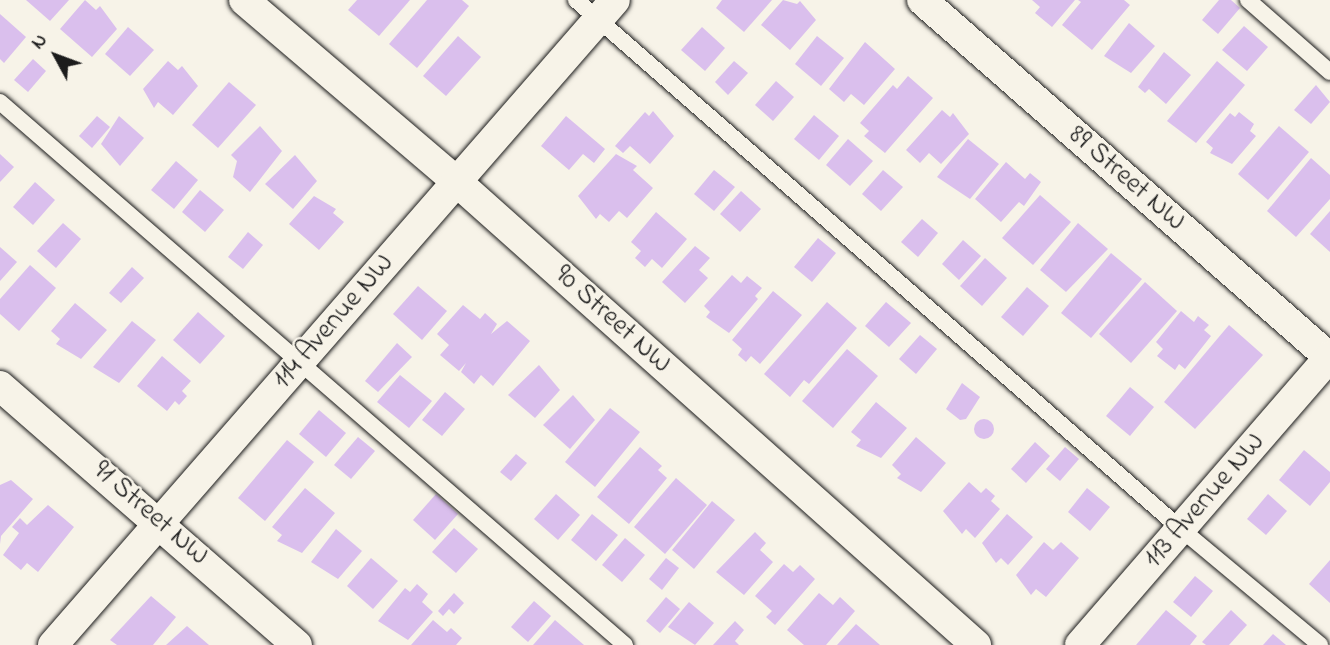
<!DOCTYPE html>
<style>
body{margin:0}
#map{position:relative;width:1330px;height:645px;overflow:hidden;background:#f7f3e8;font-family:"Indie Flower",sans-serif}
div>[style]{position:absolute}
[style*='--x']{left:calc(var(--x)*1px);top:calc(var(--y)*1px);width:calc(var(--w)*1px);rotate:calc(var(--a)*1deg)}
.building>*{inset:0;background:#dabfed}
.round{border-radius:50%}
.roads{filter:drop-shadow(0 0 2px #1c1c1c) drop-shadow(0 0 2px #1c1c1c)}
.service>*{height:16px;margin:-8px;padding:0 8px;transform-origin:8px;border-radius:8px;background:#f7f3e8}
.minor>*{height:30px;margin:-15px;padding:0 15px;transform-origin:15px;border-radius:15px;background:#f7f3e8}
span{translate:-50% -50%;white-space:nowrap;text-align:center;line-height:1.15;-webkit-text-stroke:5px #f7f3e8;paint-order:stroke}
.street-label{font-size:28px;color:#1c1c1c}
.north{position:absolute;left:21px;top:21px;width:70px;height:70px;-webkit-text-stroke:5px #f7f3e8;paint-order:stroke;rotate:311deg;font-size:19px;font-weight:700;line-height:28px;text-align:center;color:#1c1c1c}
.north::after{content:'';display:block;margin:auto;width:24px;height:32px;background:#1c1c1c;clip-path:polygon(50% 0,100% 100%,50% 72%,0 100%)}
</style>
<div id="map">
<div class="building">
<div style="clip-path:polygon(26px 0,69px 0,50px 21px)"></div>
<div style="clip-path:polygon(85px 0,96px 10px,100px 6px,117px 29px,92px 57px,60px 29px)"></div>
<div style="clip-path:polygon(357px 0,410px 0,379px 36px,348px 10px)"></div>
<div style="clip-path:polygon(427px 0,462px 0,469px 6px,417px 68px,389px 44px)"></div>
<div style="clip-path:polygon(722px 0,772px 0,744px 32px,716px 8px)"></div>
<div style="clip-path:polygon(783px 0,797px 4px,800px 1px,816px 20px,790px 50px,761px 25px)"></div>
<div style="clip-path:polygon(1032px 0,1075px 0,1052px 27px,1035px 13px,1040px 7px)"></div>
<div style="clip-path:polygon(1078px 0,1124px 0,1130px 5px,1092px 50px,1062px 25px,1081px 2px)"></div>
<div style="clip-path:polygon(1219px 0,1231px 0,1240px 8px,1218px 34px,1202px 20px)"></div>
<div style="clip-path:polygon(0 14px,26px 37px,4px 63px,0 59px)"></div>
<div style="clip-path:polygon(1129px 23px,1155px 46px,1131px 73px,1104px 56px)"></div>
<div style="clip-path:polygon(1244px 26px,1268px 47px,1247px 71px,1222px 50px)"></div>
<div style="clip-path:polygon(128px 27px,154px 50px,130px 76px,105px 54px)"></div>
<div style="clip-path:polygon(702px 27px,725px 48px,705px 71px,681px 50px)"></div>
<div style="clip-path:polygon(458px 36px,481px 57px,446px 96px,423px 76px)"></div>
<div style="clip-path:polygon(817px 36px,844px 58px,821px 86px,795px 64px)"></div>
<div style="clip-path:polygon(865px 42px,895px 69px,864px 105px,851px 94px,844px 102px,829px 89px)"></div>
<div style="clip-path:polygon(1164px 52px,1191px 75px,1166px 104px,1149px 89px,1145px 93px,1138px 87px)"></div>
<div style="clip-path:polygon(33px 59px,46px 71px,28px 92px,14px 80px)"></div>
<div style="clip-path:polygon(168px 61px,178px 70px,182px 66px,198px 86px,173px 115px,158px 102px,154px 108px,143px 89px)"></div>
<div style="clip-path:polygon(734px 61px,748px 73px,728px 95px,715px 82px)"></div>
<div style="clip-path:polygon(1217px 61px,1245px 85px,1196px 143px,1167px 121px)"></div>
<div style="clip-path:polygon(908px 76px,933px 98px,885px 153px,864px 136px,869px 131px,860px 123px,893px 85px,897px 89px)"></div>
<div style="clip-path:polygon(776px 81px,794px 97px,773px 121px,755px 105px)"></div>
<div style="clip-path:polygon(229px 82px,256px 105px,218px 148px,192px 125px)"></div>
<div style="clip-path:polygon(1316px 85px,1330px 102px,1311px 124px,1294px 110px)"></div>
<div style="clip-path:polygon(942px 110px,950px 117px,953px 113px,969px 134px,941px 164px,929px 153px,920px 163px,906px 150px)"></div>
<div style="clip-path:polygon(653px 111px,674px 136px,650px 164px,630px 146px,623px 153px,615px 146px,645px 112px,649px 116px)"></div>
<div style="clip-path:polygon(1239px 112px,1254px 124px,1250px 131px,1256px 136px,1232px 164px,1210px 153px,1213px 148px,1206px 142px,1230px 113px,1235px 117px)"></div>
<div style="clip-path:polygon(814px 115px,839px 136px,819px 160px,794px 139px)"></div>
<div style="clip-path:polygon(97px 116px,110px 127px,92px 148px,79px 136px)"></div>
<div style="clip-path:polygon(119px 116px,144px 138px,120px 166px,101px 144px)"></div>
<div style="clip-path:polygon(566px 116px,605px 149px,594px 163px,583px 154px,569px 170px,541px 146px)"></div>
<div style="clip-path:polygon(260px 126px,282px 151px,250px 192px,233px 177px,237px 161px,231px 155px)"></div>
<div style="clip-path:polygon(1279px 126px,1309px 152px,1268px 200px,1238px 174px)"></div>
<div style="clip-path:polygon(848px 139px,873px 161px,850px 186px,826px 165px)"></div>
<div style="clip-path:polygon(968px 139px,999px 164px,970px 199px,937px 177px)"></div>
<div style="clip-path:polygon(0 154px,14px 167px,0 182px)"></div>
<div style="clip-path:polygon(616px 154px,637px 166px,633px 170px,653px 188px,627px 218px,619px 211px,609px 222px,600px 214px,596px 219px,578px 196px)"></div>
<div style="clip-path:polygon(295px 155px,317px 181px,293px 209px,265px 184px)"></div>
<div style="clip-path:polygon(1311px 158px,1330px 175px,1330px 199px,1296px 237px,1267px 211px)"></div>
<div style="clip-path:polygon(176px 161px,198px 180px,174px 209px,151px 190px)"></div>
<div style="clip-path:polygon(1006px 162px,1025px 179px,1030px 173px,1041px 182px,1024px 206px,1019px 202px,1001px 222px,975px 199px)"></div>
<div style="clip-path:polygon(714px 170px,735px 187px,714px 211px,694px 194px)"></div>
<div style="clip-path:polygon(883px 170px,903px 187px,881px 211px,862px 194px)"></div>
<div style="clip-path:polygon(35px 182px,55px 200px,33px 225px,13px 207px)"></div>
<div style="clip-path:polygon(200px 190px,224px 210px,205px 232px,182px 212px)"></div>
<div style="clip-path:polygon(741px 191px,761px 209px,740px 232px,720px 214px)"></div>
<div style="clip-path:polygon(1040px 195px,1071px 222px,1033px 265px,1002px 238px)"></div>
<div style="clip-path:polygon(314px 196px,336px 209px,333px 213px,344px 222px,319px 250px,289px 224px)"></div>
<div style="clip-path:polygon(1330px 211px,1330px 252px,1310px 234px)"></div>
<div style="clip-path:polygon(656px 212px,687px 239px,662px 268px,652px 259px,645px 267px,635px 258px,641px 251px,631px 242px)"></div>
<div style="clip-path:polygon(922px 219px,938px 233px,918px 257px,901px 242px)"></div>
<div style="clip-path:polygon(63px 223px,81px 239px,56px 268px,37px 251px)"></div>
<div style="clip-path:polygon(1078px 223px,1108px 249px,1066px 292px,1040px 270px)"></div>
<div style="clip-path:polygon(248px 232px,263px 245px,243px 269px,228px 257px)"></div>
<div style="clip-path:polygon(818px 238px,836px 253px,812px 282px,794px 267px)"></div>
<div style="clip-path:polygon(963px 240px,981px 256px,959px 280px,942px 264px)"></div>
<div style="clip-path:polygon(695px 246px,710px 258px,699px 270px,708px 278px,685px 303px,662px 282px)"></div>
<div style="clip-path:polygon(0 247px,17px 262px,0 281px)"></div>
<div style="clip-path:polygon(1111px 253px,1142px 279px,1091px 338px,1061px 313px)"></div>
<div style="clip-path:polygon(985px 258px,1007px 278px,982px 306px,960px 286px)"></div>
<div style="clip-path:polygon(30px 265px,56px 288px,19px 331px,0 314px,0 299px)"></div>
<div style="clip-path:polygon(132px 267px,144px 278px,121px 303px,109px 293px)"></div>
<div style="clip-path:polygon(732px 275px,741px 283px,747px 276px,762px 288px,755px 296px,758px 299px,729px 333px,706px 317px,710px 312px,704px 306px)"></div>
<div style="clip-path:polygon(1145px 282px,1177px 311px,1131px 363px,1099px 334px)"></div>
<div style="clip-path:polygon(418px 286px,447px 311px,422px 340px,393px 314px)"></div>
<div style="clip-path:polygon(1027px 287px,1049px 306px,1023px 336px,1001px 317px)"></div>
<div style="clip-path:polygon(773px 291px,802px 315px,760px 364px,751px 356px,746px 362px,738px 355px,742px 349px,732px 340px)"></div>
<div style="clip-path:polygon(827px 302px,857px 328px,809px 384px,804px 380px,790px 397px,764px 374px)"></div>
<div style="clip-path:polygon(886px 302px,911px 323px,889px 347px,865px 326px)"></div>
<div style="clip-path:polygon(75px 303px,107px 330px,81px 359px,56px 344px,60px 339px,51px 331px)"></div>
<div style="clip-path:polygon(463px 305px,480px 319px,485px 313px,497px 324px,491px 334px,507px 321px,530px 341px,493px 386px,481px 375px,474px 384px,461px 372px,466px 363px,459px 371px,440px 355px,449px 345px,437px 334px)"></div>
<div style="clip-path:polygon(1181px 311px,1194px 322px,1198px 316px,1209px 325px,1204px 330px,1211px 336px,1185px 369px,1179px 364px,1175px 370px,1157px 356px,1163px 349px,1156px 342px)"></div>
<div style="clip-path:polygon(198px 312px,225px 336px,200px 364px,173px 340px)"></div>
<div style="clip-path:polygon(132px 321px,156px 340px,119px 383px,93px 367px)"></div>
<div style="clip-path:polygon(1229px 325px,1263px 355px,1195px 429px,1164px 402px)"></div>
<div style="clip-path:polygon(920px 335px,937px 349px,916px 374px,899px 359px)"></div>
<div style="clip-path:polygon(397px 343px,412px 357px,378px 392px,365px 381px)"></div>
<div style="clip-path:polygon(847px 349px,878px 376px,833px 428px,802px 401px)"></div>
<div style="clip-path:polygon(162px 356px,191px 381px,182px 391px,187px 396px,179px 405px,175px 401px,167px 411px,137px 386px)"></div>
<div style="clip-path:polygon(539px 365px,560px 390px,535px 418px,508px 395px)"></div>
<div style="clip-path:polygon(400px 375px,432px 401px,409px 428px,377px 402px)"></div>
<div style="clip-path:polygon(962px 383px,980px 397px,966px 419px,960px 420px,946px 409px)"></div>
<div style="clip-path:polygon(1130px 387px,1154px 407px,1130px 436px,1106px 416px)"></div>
<div style="clip-path:polygon(445px 392px,465px 409px,442px 436px,422px 420px)"></div>
<div style="clip-path:polygon(573px 395px,595px 420px,570px 449px,543px 425px)"></div>
<div style="clip-path:polygon(876px 402px,907px 428px,881px 458px,856px 446px,861px 440px,851px 432px)"></div>
<div style="clip-path:polygon(610px 408px,640px 432px,595px 487px,565px 462px)"></div>
<div style="clip-path:polygon(319px 410px,346px 433px,326px 457px,299px 434px)"></div>
<div class="round" style="left:974px;top:419px;width:20px;height:20px"></div>
<div style="clip-path:polygon(358px 437px,375px 451px,351px 479px,334px 465px)"></div>
<div style="clip-path:polygon(916px 437px,946px 463px,921px 492px,897px 478px,901px 474px,892px 465px)"></div>
<div style="clip-path:polygon(287px 440px,314px 462px,265px 521px,238px 498px)"></div>
<div style="clip-path:polygon(1035px 442px,1050px 456px,1026px 483px,1011px 469px)"></div>
<div style="clip-path:polygon(640px 447px,662px 466px,658px 470px,667px 478px,629px 524px,597px 497px)"></div>
<div style="clip-path:polygon(1065px 447px,1079px 459px,1060px 481px,1046px 469px)"></div>
<div style="clip-path:polygon(1304px 450px,1330px 472px,1330px 482px,1310px 506px,1279px 480px)"></div>
<div style="clip-path:polygon(516px 454px,527px 463px,511px 481px,500px 472px)"></div>
<div style="clip-path:polygon(676px 478px,707px 505px,665px 554px,634px 527px)"></div>
<div style="clip-path:polygon(11px 480px,33px 499px,1px 536px,0 544px,0 485px)"></div>
<div style="clip-path:polygon(969px 482px,981px 493px,986px 488px,995px 496px,991px 501px,1000px 509px,975px 538px,966px 529px,962px 534px,943px 511px)"></div>
<div style="clip-path:polygon(305px 488px,335px 513px,302px 553px,277px 541px,282px 535px,272px 527px)"></div>
<div style="clip-path:polygon(1087px 488px,1110px 507px,1090px 531px,1068px 512px)"></div>
<div style="clip-path:polygon(436px 494px,458px 514px,435px 540px,413px 520px)"></div>
<div style="clip-path:polygon(556px 494px,580px 515px,558px 540px,534px 519px)"></div>
<div style="clip-path:polygon(1268px 494px,1287px 511px,1266px 535px,1247px 519px)"></div>
<div style="clip-path:polygon(712px 501px,735px 520px,694px 569px,672px 550px)"></div>
<div style="clip-path:polygon(48px 505px,74px 527px,38px 572px,27px 563px,21px 570px,3px 555px,19px 533px,12px 527px,20px 518px,27px 525px)"></div>
<div style="clip-path:polygon(592px 514px,618px 535px,596px 561px,571px 540px)"></div>
<div style="clip-path:polygon(1007px 514px,1033px 537px,1008px 565px,1001px 558px,996px 563px,982px 543px)"></div>
<div style="clip-path:polygon(454px 528px,478px 549px,456px 573px,432px 552px)"></div>
<div style="clip-path:polygon(336px 529px,362px 551px,338px 579px,311px 562px)"></div>
<div style="clip-path:polygon(755px 532px,766px 543px,760px 550px,773px 562px,744px 595px,716px 572px)"></div>
<div style="clip-path:polygon(625px 538px,645px 555px,622px 582px,602px 565px)"></div>
<div style="clip-path:polygon(1044px 542px,1053px 550px,1061px 542px,1079px 558px,1046px 597px,1036px 589px,1031px 595px,1016px 575px)"></div>
<div style="clip-path:polygon(371px 558px,398px 581px,373px 609px,347px 586px)"></div>
<div style="clip-path:polygon(666px 558px,679px 568px,662px 590px,649px 579px)"></div>
<div style="clip-path:polygon(1330px 560px,1330px 603px,1309px 584px)"></div>
<div style="clip-path:polygon(784px 564px,793px 572px,800px 565px,815px 579px,775px 625px,766px 617px,772px 611px,755px 596px)"></div>
<div style="clip-path:polygon(1195px 576px,1213px 591px,1191px 617px,1173px 602px)"></div>
<div style="clip-path:polygon(417px 584px,428px 594px,422px 602px,433px 612px,408px 640px,378px 621px,405px 588px,410px 592px)"></div>
<div style="clip-path:polygon(454px 593px,464px 603px,454px 614px,449px 609px,443px 616px,438px 611px)"></div>
<div style="clip-path:polygon(819px 593px,833px 605px,840px 597px,855px 611px,826px 645px,804px 645px,787px 630px)"></div>
<div style="clip-path:polygon(151px 596px,176px 617px,153px 645px,117px 645px,110px 640px)"></div>
<div style="clip-path:polygon(666px 597px,680px 609px,660px 633px,646px 621px)"></div>
<div style="clip-path:polygon(534px 601px,551px 616px,528px 642px,511px 627px)"></div>
<div style="clip-path:polygon(689px 602px,714px 623px,695px 645px,668px 627px)"></div>
<div style="clip-path:polygon(1166px 610px,1197px 636px,1190px 645px,1136px 645px)"></div>
<div style="clip-path:polygon(1231px 610px,1247px 625px,1229px 645px,1206px 645px,1202px 642px)"></div>
<div style="clip-path:polygon(433px 620px,447px 632px,451px 628px,462px 638px,456px 645px,411px 645px)"></div>
<div style="clip-path:polygon(555px 620px,584px 645px,533px 645px)"></div>
<div style="clip-path:polygon(735px 621px,744px 630px,735px 641px,739px 645px,713px 645px)"></div>
<div style="clip-path:polygon(856px 624px,880px 645px,837px 645px)"></div>
<div style="clip-path:polygon(187px 626px,209px 645px,166px 645px)"></div>
<div style="clip-path:polygon(1273px 634px,1286px 645px,1263px 645px)"></div>
</div>
<div class="roads">
<div class="service">
<div style="--x:576;--y:0;--w:804;--a:41.17"></div>
<div style="--x:1181;--y:529;--w:181;--a:39.8"></div>
<div style="--x:1248;--y:0;--w:109;--a:41.3"></div>
<div style="--x:0;--y:102;--w:828;--a:40.98"></div>
</div>
<div class="minor">
<div style="--x:244;--y:0;--w:279;--a:40.5"></div>
<div style="--x:456;--y:181;--w:697;--a:41.74"></div>
<div style="--x:922;--y:0;--w:543;--a:41.27"></div>
<div style="--x:0;--y:386;--w:394;--a:41.1"></div>
<div style="--x:53;--y:645;--w:855;--a:-48.93"></div>
<div style="--x:1080;--y:645;--w:382;--a:-49.1"></div>
</div>
</div>
<div class="street-label">
<span style="left:1126px;top:179px;rotate:41deg">89 Street NW</span>
<span style="left:612px;top:320px;rotate:42deg">90 Street NW</span>
<span style="left:334px;top:322px;rotate:-49deg">114 Avenue NW</span>
<span style="left:1205px;top:501px;rotate:-49deg">113 Avenue NW</span>
<span style="left:150px;top:514px;rotate:41deg">91 Street NW</span>
</div>
<div class="north">N</div>
</div>
